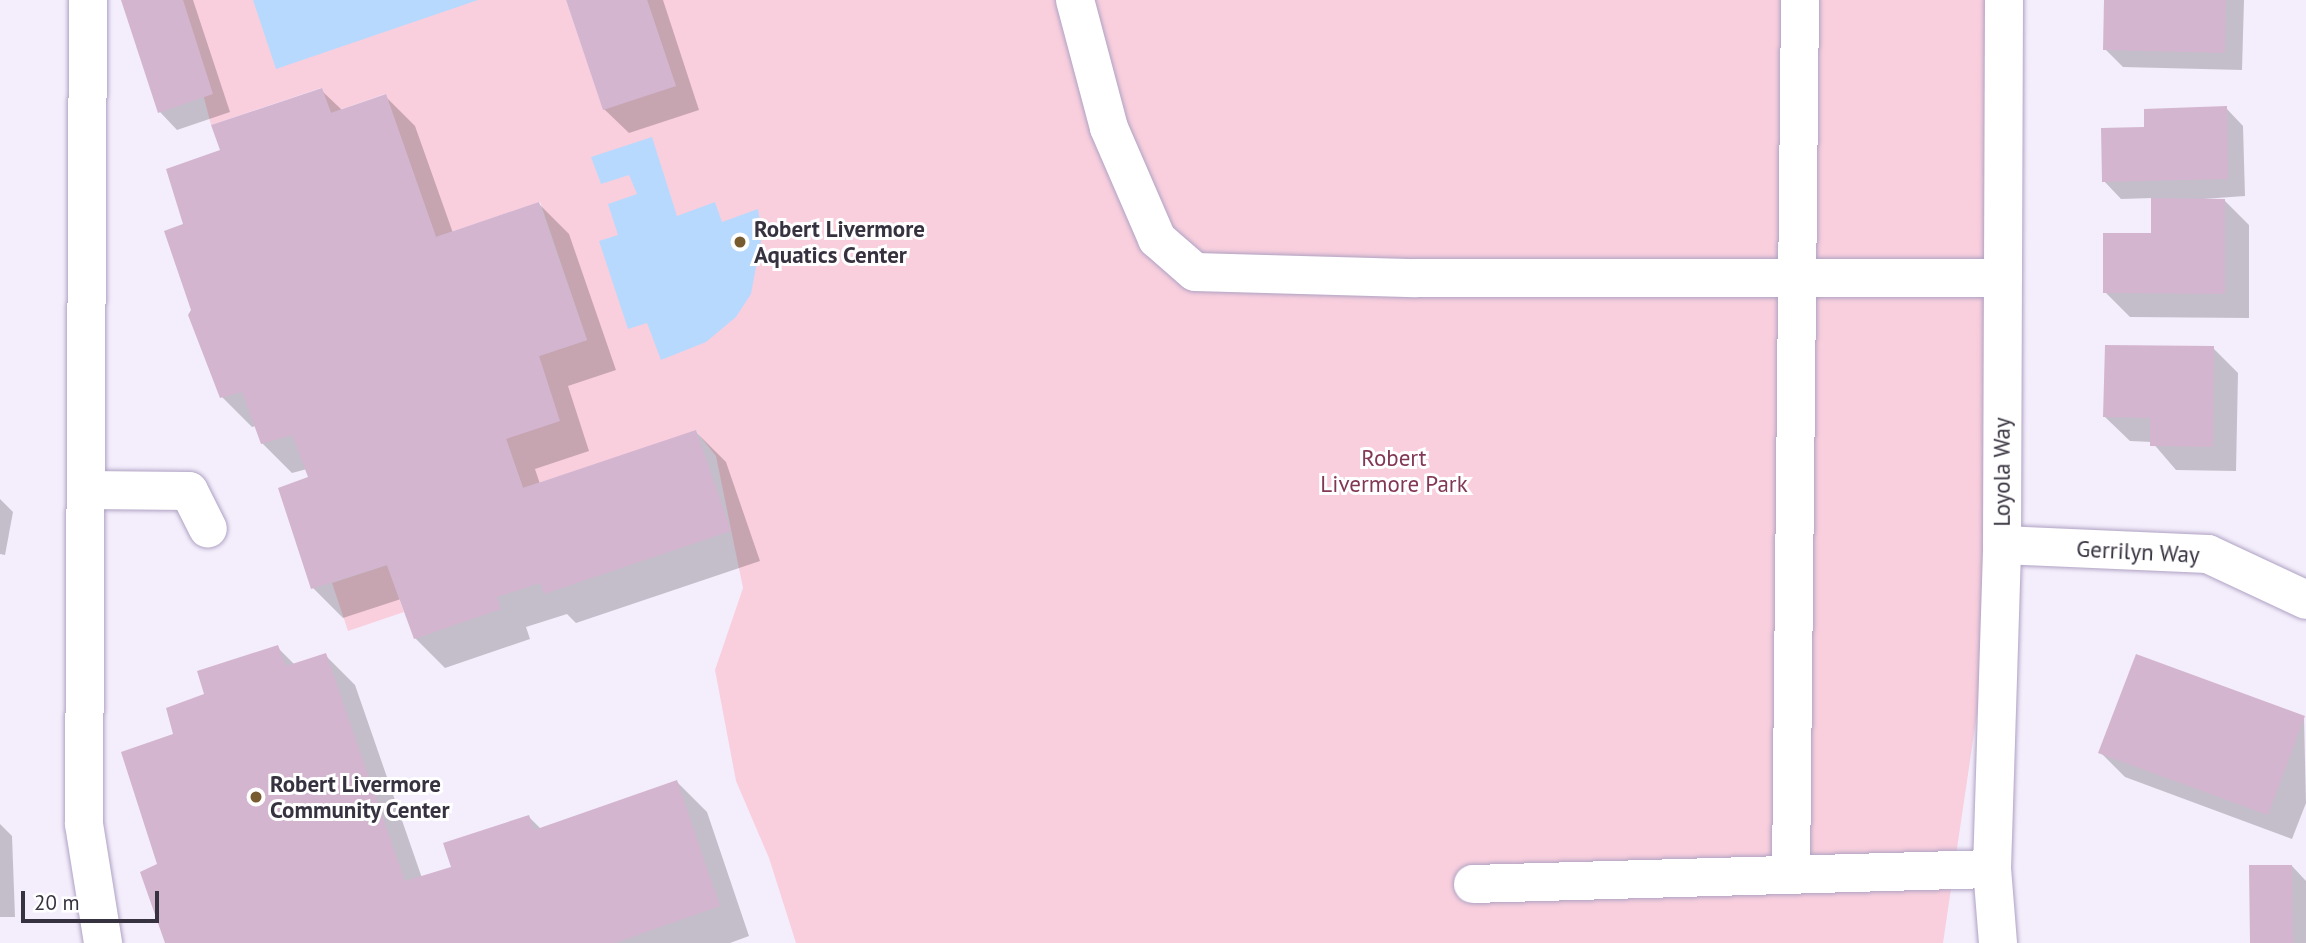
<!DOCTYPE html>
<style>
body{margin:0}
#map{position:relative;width:2306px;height:943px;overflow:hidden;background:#f4eefc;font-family:"PT Sans",sans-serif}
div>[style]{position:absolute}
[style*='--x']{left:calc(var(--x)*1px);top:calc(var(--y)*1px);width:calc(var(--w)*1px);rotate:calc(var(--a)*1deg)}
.green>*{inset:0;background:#f9cfdd}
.water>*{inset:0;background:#b7d9fe}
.shadow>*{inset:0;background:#0003}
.building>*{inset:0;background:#d3b5cf}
.roads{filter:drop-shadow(0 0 2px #afa2c3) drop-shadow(0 0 2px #afa2c3)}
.minor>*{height:38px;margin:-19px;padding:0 19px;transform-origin:19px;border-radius:19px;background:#fff}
.dots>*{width:19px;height:19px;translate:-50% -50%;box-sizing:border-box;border:4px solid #fff;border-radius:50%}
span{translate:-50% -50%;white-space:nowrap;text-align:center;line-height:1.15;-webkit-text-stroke:6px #fff;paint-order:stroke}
.poi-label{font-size:23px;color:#37323f;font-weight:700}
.left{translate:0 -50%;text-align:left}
.park-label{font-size:23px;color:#823755}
.street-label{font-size:23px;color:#37323f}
.scale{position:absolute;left:21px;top:891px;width:138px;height:32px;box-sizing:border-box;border:4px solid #37323f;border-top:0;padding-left:9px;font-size:21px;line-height:24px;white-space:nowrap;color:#37323f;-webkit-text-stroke:5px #fff;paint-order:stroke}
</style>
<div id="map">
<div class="green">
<div style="clip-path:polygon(179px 0,566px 0,603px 109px,675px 85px,647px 0,2004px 0,2002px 545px,1943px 943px,796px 943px,769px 858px,736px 781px,715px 670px,743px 588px,716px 456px,696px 431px,523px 488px,506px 439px,539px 356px,587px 340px,540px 202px,436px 237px,385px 94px,331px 113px,321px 88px,211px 125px)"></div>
<div style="clip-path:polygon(387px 565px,404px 612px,348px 631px,332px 583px)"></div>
</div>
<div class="water">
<div style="clip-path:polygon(253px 0,478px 0,276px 69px)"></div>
<div style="clip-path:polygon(652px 137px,677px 216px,715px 202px,722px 222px,758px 209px,762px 235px,751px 294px,736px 317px,706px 342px,661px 360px,647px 323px,628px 329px,599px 241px,618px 235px,608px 204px,637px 194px,629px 175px,601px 184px,591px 157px)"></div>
</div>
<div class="shadow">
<div style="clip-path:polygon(123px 0,193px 0,230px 112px,177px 130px,160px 112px)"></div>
<div style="clip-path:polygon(567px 0,663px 0,699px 110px,629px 133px,604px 109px)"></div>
<div style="clip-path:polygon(2106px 0,2244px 0,2242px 70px,2123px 67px,2105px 49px)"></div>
<div style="clip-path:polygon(321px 90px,343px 111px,385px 96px,415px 126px,453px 233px,539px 204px,569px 234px,616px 370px,568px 386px,589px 451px,535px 469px,540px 484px,696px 432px,726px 462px,760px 561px,576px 623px,567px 614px,526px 627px,530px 639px,445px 668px,415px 638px,401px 599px,343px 618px,313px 588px,311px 478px,307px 469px,292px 473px,262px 443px,256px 426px,252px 427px,222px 397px,193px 310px,185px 226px,222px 151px)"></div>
<div style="clip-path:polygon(2226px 108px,2243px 126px,2245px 196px,2189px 200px,2225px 201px,2249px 225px,2249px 318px,2130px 317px,2105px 292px,2153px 235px,2153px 198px,2121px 199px,2104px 181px,2146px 129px)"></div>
<div style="clip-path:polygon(2213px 348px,2238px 373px,2236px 471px,2176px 470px,2152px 442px,2130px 441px,2105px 417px)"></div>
<div style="clip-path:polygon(0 499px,13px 512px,5px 555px,0 554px)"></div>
<div style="clip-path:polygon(277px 647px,295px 665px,325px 655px,355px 685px,422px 878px,453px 868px,529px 817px,541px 829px,677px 782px,707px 812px,749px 936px,730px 943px,167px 943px,159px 865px,175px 735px,206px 695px)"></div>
<div style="clip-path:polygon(2304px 717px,2306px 803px,2292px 839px,2125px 777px,2100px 752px)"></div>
<div style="clip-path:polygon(0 824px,12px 836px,15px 917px,0 917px)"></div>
<div style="clip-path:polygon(2292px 866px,2306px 881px,2306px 943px,2252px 943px)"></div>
</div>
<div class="building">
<div style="clip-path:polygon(121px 0,183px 0,213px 94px,158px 113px)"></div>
<div style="clip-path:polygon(566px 0,647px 0,676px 86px,603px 110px)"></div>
<div style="clip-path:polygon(2104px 0,2226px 0,2225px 53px,2103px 50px)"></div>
<div style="clip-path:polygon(322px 88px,331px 113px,386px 94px,436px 237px,539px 202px,587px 340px,539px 356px,560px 421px,506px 439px,523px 488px,696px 430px,731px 531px,544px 594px,540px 583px,497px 597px,501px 609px,414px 639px,387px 565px,311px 589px,278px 488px,308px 477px,292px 435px,261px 444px,242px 392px,220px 398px,188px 315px,191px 310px,164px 231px,183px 224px,166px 169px,220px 150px,211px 125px)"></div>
<div style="clip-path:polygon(2227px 106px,2228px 179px,2102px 182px,2101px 128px,2144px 127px,2144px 109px)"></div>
<div style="clip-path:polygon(2151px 198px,2225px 199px,2225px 294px,2103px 293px,2103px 233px,2151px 233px)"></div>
<div style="clip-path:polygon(2105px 345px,2214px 346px,2213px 447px,2150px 446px,2150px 418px,2103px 417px)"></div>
<div style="clip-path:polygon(278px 645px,286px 666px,326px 653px,405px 881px,451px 867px,443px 843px,529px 815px,534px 830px,677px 780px,720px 906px,615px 943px,165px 943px,140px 872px,157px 864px,121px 752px,173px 734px,166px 708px,204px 694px,197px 671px)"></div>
<div style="clip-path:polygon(2136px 654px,2305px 716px,2268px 815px,2098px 753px)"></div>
<div style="clip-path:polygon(2249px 865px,2292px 865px,2293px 943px,2250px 943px)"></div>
</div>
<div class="roads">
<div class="minor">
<div style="--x:88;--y:0;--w:824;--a:90.28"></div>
<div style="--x:84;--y:824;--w:121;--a:80.9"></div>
<div style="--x:1075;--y:0;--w:132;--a:75.1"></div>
<div style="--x:1109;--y:128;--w:121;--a:66.6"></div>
<div style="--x:1157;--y:239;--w:50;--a:41"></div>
<div style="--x:1195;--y:272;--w:221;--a:1.6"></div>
<div style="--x:1416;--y:278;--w:587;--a:0"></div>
<div style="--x:87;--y:490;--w:102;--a:0.6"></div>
<div style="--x:189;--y:491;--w:42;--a:63.4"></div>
<div style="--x:2002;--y:545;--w:206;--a:2.5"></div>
<div style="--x:2208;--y:554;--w:108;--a:25.1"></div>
<div style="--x:1791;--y:875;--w:875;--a:-89.41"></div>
<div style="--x:1473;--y:884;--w:519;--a:-1.66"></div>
<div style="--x:1998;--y:943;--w:74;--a:-94.6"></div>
<div style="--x:1992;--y:869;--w:324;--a:-88.2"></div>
<div style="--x:2002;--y:545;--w:545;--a:-89.79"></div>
</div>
</div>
<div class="dots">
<div style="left:740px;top:242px;background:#785b2f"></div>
<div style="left:256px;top:797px;background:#785b2f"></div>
</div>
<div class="poi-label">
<span class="left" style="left:754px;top:242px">Robert Livermore<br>Aquatics Center</span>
<span class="left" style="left:270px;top:797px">Robert Livermore<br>Community Center</span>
</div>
<div class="park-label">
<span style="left:1394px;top:471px">Robert<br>Livermore Park</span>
</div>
<div class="street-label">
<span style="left:2002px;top:472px;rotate:-90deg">Loyola Way</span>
<span style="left:2138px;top:552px;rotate:3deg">Gerrilyn Way</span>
</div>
<div class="scale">20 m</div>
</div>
